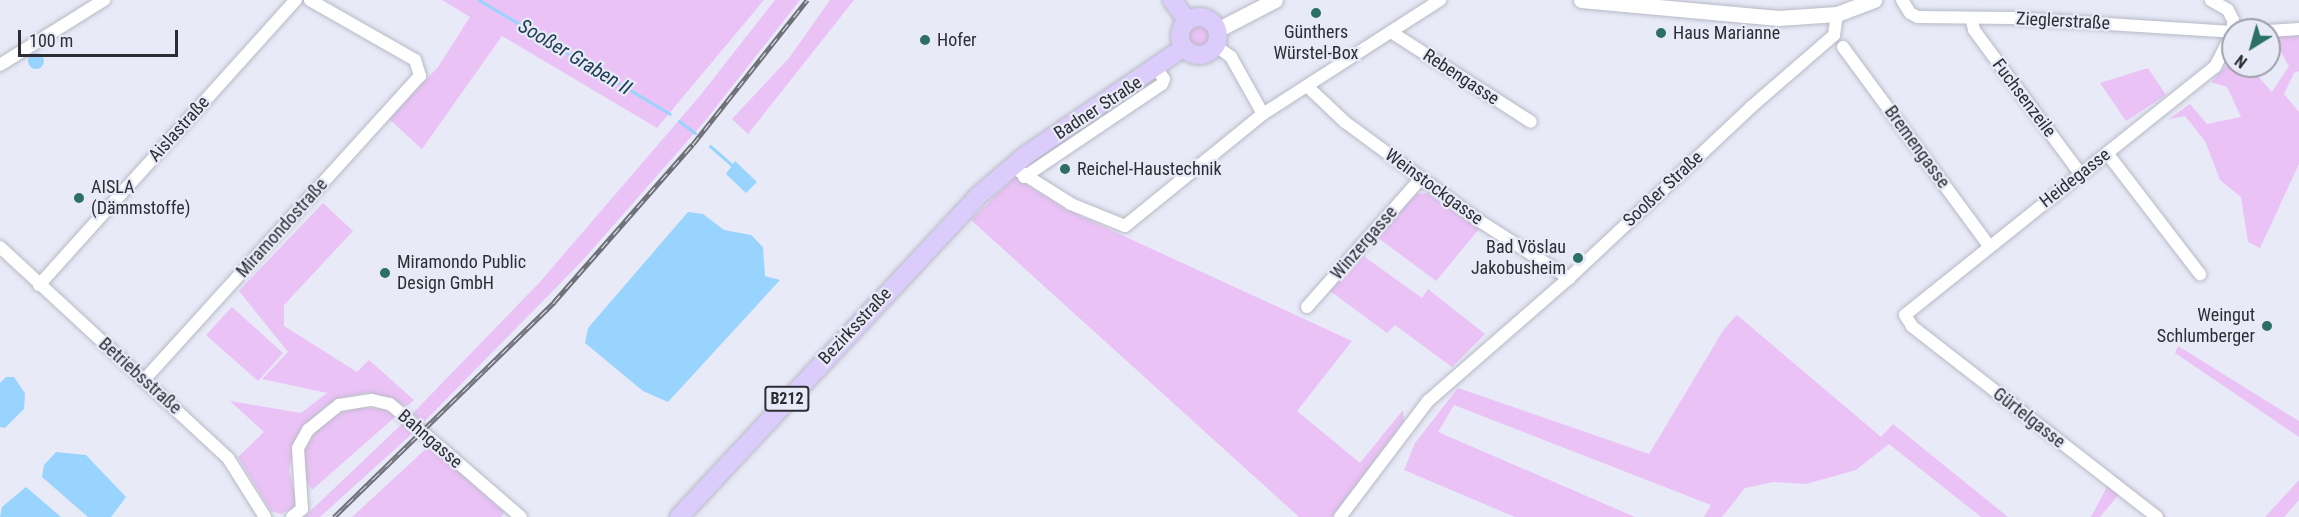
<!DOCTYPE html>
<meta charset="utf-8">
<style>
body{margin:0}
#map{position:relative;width:2299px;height:517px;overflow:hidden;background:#e8eaf7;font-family:"Roboto Condensed",sans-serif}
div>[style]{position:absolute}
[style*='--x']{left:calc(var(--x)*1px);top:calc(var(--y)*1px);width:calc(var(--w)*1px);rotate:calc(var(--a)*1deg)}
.green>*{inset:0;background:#eac2f6}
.round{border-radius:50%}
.water>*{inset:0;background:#98d4fd}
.stream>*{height:3px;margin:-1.5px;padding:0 1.5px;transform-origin:1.5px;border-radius:1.5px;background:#98d4fd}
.roads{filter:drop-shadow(0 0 2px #b8bac6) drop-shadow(0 0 2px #b8bac6)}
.minor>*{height:12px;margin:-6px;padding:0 6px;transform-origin:6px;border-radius:6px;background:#fff}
.tertiary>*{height:15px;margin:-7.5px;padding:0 7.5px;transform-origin:7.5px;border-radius:7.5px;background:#fff}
.primary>*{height:18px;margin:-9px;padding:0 9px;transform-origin:9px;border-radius:9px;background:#dbccfb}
.primary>.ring{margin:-9px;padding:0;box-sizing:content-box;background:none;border:18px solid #dbccfb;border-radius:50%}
.rail>*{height:5px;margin-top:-2.5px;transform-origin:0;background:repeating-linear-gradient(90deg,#e8eaf7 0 9px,#707179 0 18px);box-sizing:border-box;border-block:2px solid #707179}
.dots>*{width:16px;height:16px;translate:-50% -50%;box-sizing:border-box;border:3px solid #e8eaf7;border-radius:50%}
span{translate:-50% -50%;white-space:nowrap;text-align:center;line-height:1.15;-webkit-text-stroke:4.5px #e8eaf7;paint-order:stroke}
.shield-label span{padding:2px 4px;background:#e8eaf7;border:2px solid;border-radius:4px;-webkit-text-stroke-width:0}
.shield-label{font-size:16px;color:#2d2e33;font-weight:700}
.street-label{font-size:18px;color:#2d2e33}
.poi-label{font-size:18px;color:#2d2e33}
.left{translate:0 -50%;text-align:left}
.right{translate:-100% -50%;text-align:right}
.water-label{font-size:20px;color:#1b3c51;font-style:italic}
.north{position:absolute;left:2221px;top:18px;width:60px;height:60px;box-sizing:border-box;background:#e8eaf7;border:2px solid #9d9fa9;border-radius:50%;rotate:217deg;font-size:16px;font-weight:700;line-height:24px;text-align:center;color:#2d2e33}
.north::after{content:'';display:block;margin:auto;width:21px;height:27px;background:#2c7063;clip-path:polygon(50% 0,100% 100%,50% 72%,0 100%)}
.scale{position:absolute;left:18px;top:30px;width:160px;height:27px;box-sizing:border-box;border:3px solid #2d2e33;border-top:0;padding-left:8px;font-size:18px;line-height:21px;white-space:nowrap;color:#2d2e33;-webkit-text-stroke:4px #e8eaf7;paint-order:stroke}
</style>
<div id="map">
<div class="green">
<div style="clip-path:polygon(442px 0,764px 0,657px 128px,502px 36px,422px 149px,389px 119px,438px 67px,470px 17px)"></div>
<div style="clip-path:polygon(775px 0,800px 0,705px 121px,583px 260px,423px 423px,413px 413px,539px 283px,699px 97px)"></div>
<div style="clip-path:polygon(830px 0,854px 0,748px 134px,732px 119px,789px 58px)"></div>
<div class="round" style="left:1186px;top:24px;width:24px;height:24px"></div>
<div style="clip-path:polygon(2299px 34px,2299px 71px,2294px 73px,2284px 94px,2299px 112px,2299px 164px,2260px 248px,2248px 242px,2241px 197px,2220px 180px,2205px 141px,2185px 116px,2169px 119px,2190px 104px,2207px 124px,2241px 117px,2227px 87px,2211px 82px,2233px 58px,2233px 66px,2249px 66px,2272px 92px,2289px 66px,2272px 37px)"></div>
<div style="clip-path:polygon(2148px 68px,2166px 95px,2126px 121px,2100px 83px)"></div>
<div style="clip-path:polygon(1015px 177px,1065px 209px,1352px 341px,1297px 411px,1360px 463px,1403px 410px,1404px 421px,1332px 517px,1299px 517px,971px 220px)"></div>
<div style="clip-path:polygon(1427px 193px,1479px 229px,1436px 281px,1377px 237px,1416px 194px)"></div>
<div style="clip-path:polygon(323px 203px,353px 231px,284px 305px,284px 326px,357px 372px,369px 360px,414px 400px,406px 407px,386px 396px,366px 393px,343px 397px,325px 406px,296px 439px,289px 470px,296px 499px,294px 507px,281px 514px,271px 511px,238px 457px,264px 432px,230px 401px,301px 413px,327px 393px,262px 379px,288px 352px,239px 291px)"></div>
<div style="clip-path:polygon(1362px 255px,1422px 298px,1428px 289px,1485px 334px,1452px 367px,1395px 325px,1387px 333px,1330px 291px)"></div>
<div style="clip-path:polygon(232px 307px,283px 353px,258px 381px,206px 335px)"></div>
<div style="clip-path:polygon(1737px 315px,1881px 437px,1893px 424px,2008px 517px,1981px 517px,1889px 444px,1856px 470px,1806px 484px,1773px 482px,1745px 488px,1722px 517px,1704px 517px,1711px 505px,1454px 405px,1438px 432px,1635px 517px,1515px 517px,1404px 470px,1415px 443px,1458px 388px,1649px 454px,1724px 329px)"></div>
<div style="clip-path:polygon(2178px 346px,2299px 421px,2299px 437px,2175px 353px)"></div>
<div style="clip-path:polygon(357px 407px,384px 409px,396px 416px,312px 490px,305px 479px,305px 449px,315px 432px,334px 416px)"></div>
<div style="clip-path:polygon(404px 422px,415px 431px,320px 517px,304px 517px)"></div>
<div style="clip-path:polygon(429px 446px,504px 512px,501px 517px,352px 517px)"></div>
<div style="clip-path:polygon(2114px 474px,2167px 517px,2150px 517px,2120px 493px,2100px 517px,2091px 517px)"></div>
<div style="clip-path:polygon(2299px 480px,2299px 500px,2284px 517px,2265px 517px)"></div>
</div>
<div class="water">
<div class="round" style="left:28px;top:53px;width:16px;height:16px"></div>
<div style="clip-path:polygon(735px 161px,757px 182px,746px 193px,726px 174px)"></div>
<div style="clip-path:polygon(688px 212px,703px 214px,724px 230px,751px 235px,763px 247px,765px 276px,780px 280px,668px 402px,643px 391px,585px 343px,588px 328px)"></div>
<div style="clip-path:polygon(6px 377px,14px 377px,25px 393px,24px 409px,5px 428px,0 427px,0 383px)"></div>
<div style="clip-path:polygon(56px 452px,86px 455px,126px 497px,111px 517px,88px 517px,42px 477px,44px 465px)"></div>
<div style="clip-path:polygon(26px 487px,61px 517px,0 517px,2px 507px)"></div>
</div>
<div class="stream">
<div style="--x:479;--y:0;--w:222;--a:30.8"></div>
<div style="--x:679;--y:121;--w:20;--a:37"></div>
<div style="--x:710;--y:146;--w:28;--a:41"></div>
</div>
<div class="roads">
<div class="minor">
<div style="--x:1902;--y:0;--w:15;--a:58"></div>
<div style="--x:1910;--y:13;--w:9;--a:27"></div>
<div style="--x:1918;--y:17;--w:94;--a:0.6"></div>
<div style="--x:2012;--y:18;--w:221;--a:3.6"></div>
<div style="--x:1972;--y:21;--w:9;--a:77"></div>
<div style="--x:1974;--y:30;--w:178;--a:53.5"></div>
<div style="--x:2269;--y:31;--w:30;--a:-4"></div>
<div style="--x:1391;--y:32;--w:166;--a:32.7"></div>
<div style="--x:1216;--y:46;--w:19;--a:36"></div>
<div style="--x:1231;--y:57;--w:65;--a:60.7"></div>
<div style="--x:1843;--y:47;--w:248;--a:53.7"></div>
<div style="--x:0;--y:65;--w:123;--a:-32"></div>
<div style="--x:1307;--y:86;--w:52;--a:43.5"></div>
<div style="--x:1345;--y:122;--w:162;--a:36.4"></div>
<div style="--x:1475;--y:218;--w:112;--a:32.6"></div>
<div style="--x:2107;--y:153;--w:153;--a:52.5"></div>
<div style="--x:1011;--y:166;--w:71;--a:32.3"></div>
<div style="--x:1071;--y:204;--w:58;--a:22.2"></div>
<div style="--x:1125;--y:226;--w:178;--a:-39.1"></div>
<div style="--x:1263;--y:114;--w:211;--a:-32.8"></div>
<div style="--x:1024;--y:177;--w:166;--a:-34"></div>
<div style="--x:1162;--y:84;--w:5;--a:-68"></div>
<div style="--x:1164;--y:79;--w:12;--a:-125"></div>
<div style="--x:0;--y:247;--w:311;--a:42.8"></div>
<div style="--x:228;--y:458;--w:70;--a:57.9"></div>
<div style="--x:39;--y:285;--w:384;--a:-48"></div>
<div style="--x:1307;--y:307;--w:172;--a:-48.5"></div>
<div style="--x:144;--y:380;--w:411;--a:-47.8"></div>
<div style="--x:420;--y:76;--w:17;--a:-107"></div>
<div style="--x:415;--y:60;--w:121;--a:-150.3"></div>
<div style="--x:292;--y:517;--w:13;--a:-39"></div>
<div style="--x:302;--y:509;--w:61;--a:-93.8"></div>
<div style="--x:298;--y:448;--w:21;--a:-61"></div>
<div style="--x:308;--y:430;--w:40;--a:-39"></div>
<div style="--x:339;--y:405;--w:33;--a:-9"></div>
<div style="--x:372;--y:400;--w:18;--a:13"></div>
<div style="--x:390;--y:404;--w:173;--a:40.8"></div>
<div style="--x:1340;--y:517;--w:146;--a:-52.8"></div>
<div style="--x:1428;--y:401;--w:187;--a:-41.1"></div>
<div style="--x:1569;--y:278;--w:250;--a:-43.2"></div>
<div style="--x:1751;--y:107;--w:110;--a:-40.9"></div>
<div style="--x:1834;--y:35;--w:21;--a:-82"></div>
<div style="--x:2157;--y:517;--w:311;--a:-142.1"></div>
<div style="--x:1912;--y:326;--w:13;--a:-122"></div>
<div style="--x:1905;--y:315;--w:397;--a:-38.7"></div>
<div style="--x:2215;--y:67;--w:39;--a:-63"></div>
<div style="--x:2233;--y:32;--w:12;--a:-90"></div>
<div style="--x:2233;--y:20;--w:11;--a:-117"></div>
<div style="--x:2228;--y:10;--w:20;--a:-150"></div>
</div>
<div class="tertiary">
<div style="--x:1581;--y:0;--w:198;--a:5.2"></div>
<div style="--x:1778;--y:18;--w:59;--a:-3.9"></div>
<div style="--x:1837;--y:14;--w:40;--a:-21"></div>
<div style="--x:1217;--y:30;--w:65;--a:-27.3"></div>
</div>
<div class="primary">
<div style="--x:1172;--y:0;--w:26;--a:54"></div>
<div class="ring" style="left:1180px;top:17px;width:20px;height:20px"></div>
<div style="--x:679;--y:517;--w:437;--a:-47"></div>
<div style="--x:977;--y:197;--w:65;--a:-40.6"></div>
<div style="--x:1026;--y:155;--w:190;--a:-34.3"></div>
</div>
</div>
<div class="rail">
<div style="--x:334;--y:517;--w:308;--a:-44.3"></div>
<div style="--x:554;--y:302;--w:210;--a:-48.7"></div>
<div style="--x:693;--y:144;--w:184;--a:-51.6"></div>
</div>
<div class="dots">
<div style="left:1316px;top:13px;background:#2c7063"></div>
<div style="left:1661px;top:33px;background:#2c7063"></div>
<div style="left:925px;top:40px;background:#2c7063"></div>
<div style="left:1065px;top:169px;background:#2c7063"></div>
<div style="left:79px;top:198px;background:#2c7063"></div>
<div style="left:1578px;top:258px;background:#2c7063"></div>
<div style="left:385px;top:273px;background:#2c7063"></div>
<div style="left:2267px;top:326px;background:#2c7063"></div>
</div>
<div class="shield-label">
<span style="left:787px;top:399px">B212</span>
</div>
<div class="street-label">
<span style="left:2063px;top:21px;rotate:3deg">Zieglerstraße</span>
<span style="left:1461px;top:77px;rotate:33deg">Rebengasse</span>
<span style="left:2024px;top:98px;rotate:53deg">Fuchsenzeile</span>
<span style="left:1098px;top:108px;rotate:-33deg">Badner Straße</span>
<span style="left:179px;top:129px;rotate:-48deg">Aislastraße</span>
<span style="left:1917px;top:147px;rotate:54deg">Bremengasse</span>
<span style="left:2075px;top:178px;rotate:-38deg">Heidegasse</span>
<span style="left:1434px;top:187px;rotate:36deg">Weinstockgasse</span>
<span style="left:1663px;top:189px;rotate:-43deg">Sooßer Straße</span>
<span style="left:282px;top:228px;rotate:-48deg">Miramondostraße</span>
<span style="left:1364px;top:243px;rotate:-49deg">Winzergasse</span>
<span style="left:855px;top:326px;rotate:-47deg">Bezirksstraße</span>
<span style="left:140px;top:376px;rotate:42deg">Betriebsstraße</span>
<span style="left:2029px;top:418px;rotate:38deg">Gürtelgasse</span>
<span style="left:430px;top:439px;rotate:41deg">Bahngasse</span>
</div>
<div class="poi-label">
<span style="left:1316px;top:43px">Günthers<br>Würstel-Box</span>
<span class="left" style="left:1673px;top:33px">Haus Marianne</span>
<span class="left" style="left:937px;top:40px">Hofer</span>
<span class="left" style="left:1077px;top:169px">Reichel-Haustechnik</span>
<span class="left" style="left:91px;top:198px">AISLA<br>(Dämmstoffe)</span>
<span class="right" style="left:1566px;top:258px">Bad Vöslau<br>Jakobusheim</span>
<span class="left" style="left:397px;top:273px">Miramondo Public<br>Design GmbH</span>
<span class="right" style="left:2255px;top:326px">Weingut<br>Schlumberger</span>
</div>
<div class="water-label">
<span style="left:575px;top:57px;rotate:31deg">Sooßer Graben II</span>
</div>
<div class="north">N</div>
<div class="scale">100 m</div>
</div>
